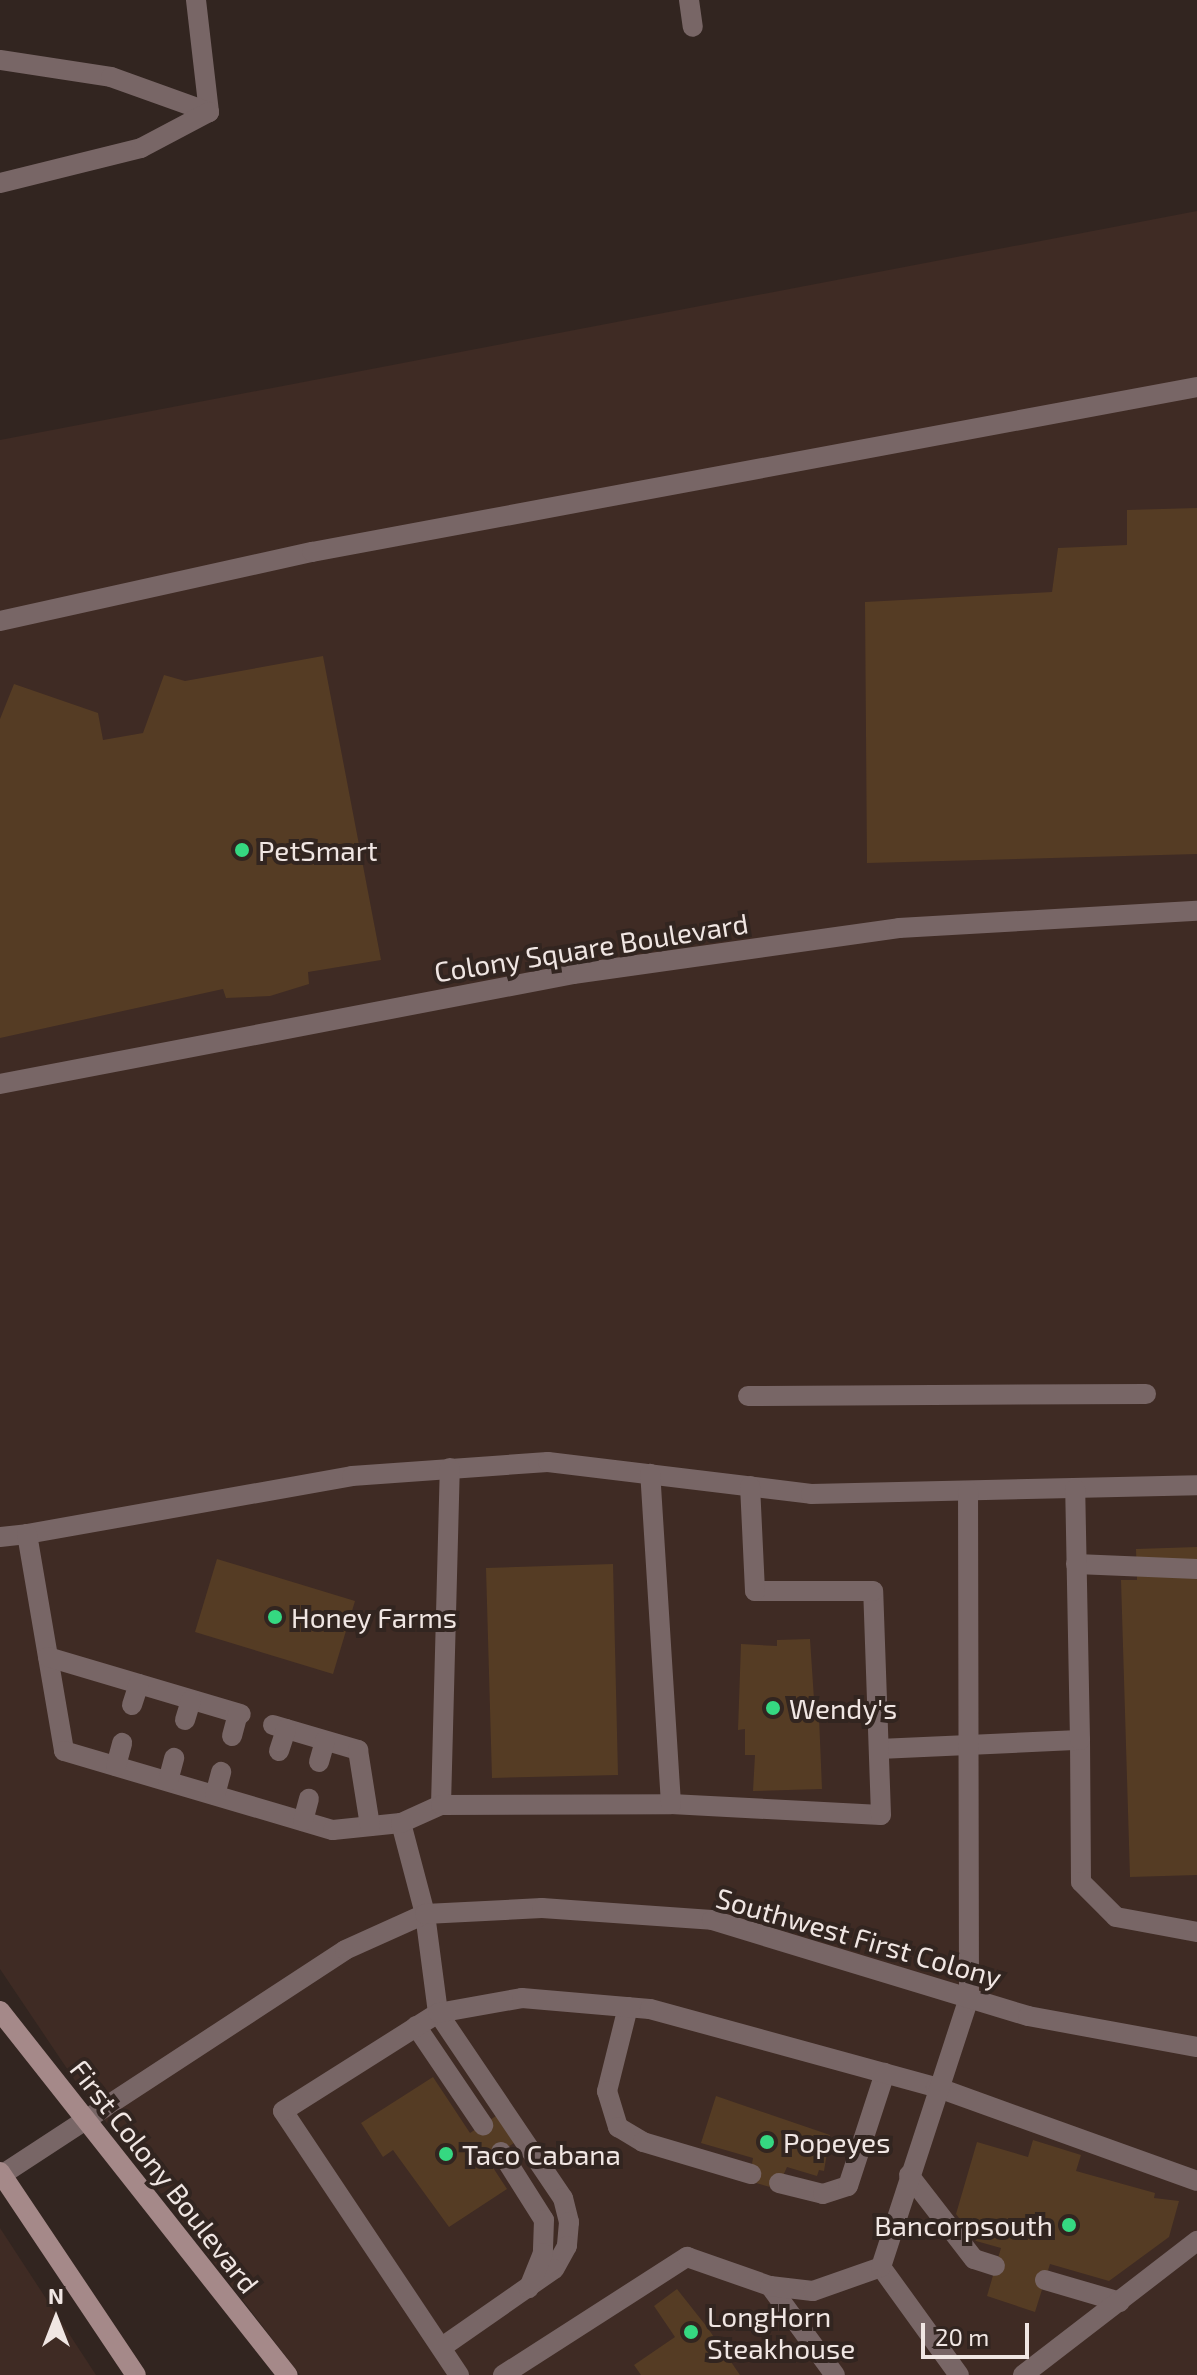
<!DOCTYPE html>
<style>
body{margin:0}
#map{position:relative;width:1197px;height:2375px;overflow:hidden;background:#322520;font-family:"Exo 2",sans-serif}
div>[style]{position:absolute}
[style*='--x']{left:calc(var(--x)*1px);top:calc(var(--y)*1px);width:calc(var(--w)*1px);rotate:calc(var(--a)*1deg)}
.built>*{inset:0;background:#3f2b24}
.building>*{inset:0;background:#553c24}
.service>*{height:20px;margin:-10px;padding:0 10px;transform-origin:10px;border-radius:10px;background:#786666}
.minor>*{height:20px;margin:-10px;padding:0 10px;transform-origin:10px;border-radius:10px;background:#786666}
.secondary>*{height:20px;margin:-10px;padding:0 10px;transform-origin:10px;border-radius:10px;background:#a58989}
.dots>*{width:22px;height:22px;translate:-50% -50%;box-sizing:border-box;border:4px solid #322520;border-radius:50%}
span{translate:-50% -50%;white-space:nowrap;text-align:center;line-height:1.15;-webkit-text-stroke:8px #322520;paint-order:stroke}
.poi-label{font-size:28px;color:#f0e6e3}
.left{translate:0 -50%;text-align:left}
.right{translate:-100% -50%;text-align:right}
.street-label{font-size:28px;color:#f0e6e3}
.north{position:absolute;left:16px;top:2279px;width:80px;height:80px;-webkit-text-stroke:6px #322520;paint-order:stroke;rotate:0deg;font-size:22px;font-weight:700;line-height:32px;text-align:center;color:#f0e6e3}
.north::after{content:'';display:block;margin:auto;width:28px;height:36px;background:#f0e6e3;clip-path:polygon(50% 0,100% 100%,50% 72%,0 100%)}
.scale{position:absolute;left:921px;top:2323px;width:108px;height:36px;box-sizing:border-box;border:4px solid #f0e6e3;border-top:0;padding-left:10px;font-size:24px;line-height:28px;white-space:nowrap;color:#f0e6e3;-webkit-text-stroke:6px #322520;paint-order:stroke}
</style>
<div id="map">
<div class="built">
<div style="clip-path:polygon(1197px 211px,1197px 2375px,300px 2375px,80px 2088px,0 1969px,0 440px)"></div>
<div style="clip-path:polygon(0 2228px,96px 2375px,0 2375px)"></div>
</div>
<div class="building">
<div style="clip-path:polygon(1197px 508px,1197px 854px,867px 863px,865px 602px,1052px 592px,1058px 548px,1127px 545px,1127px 510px)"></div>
<div style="clip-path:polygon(323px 656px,381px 960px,308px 972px,309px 984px,270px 996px,226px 998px,223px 989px,0 1038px,0 719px,14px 684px,98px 713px,103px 740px,143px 733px,164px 675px,185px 681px)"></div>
<div style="clip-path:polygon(1197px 1547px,1197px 1875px,1130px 1877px,1121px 1580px,1137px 1580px,1136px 1549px)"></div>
<div style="clip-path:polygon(217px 1559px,355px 1601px,333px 1674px,195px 1632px)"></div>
<div style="clip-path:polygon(613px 1564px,618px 1775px,492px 1778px,486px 1568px)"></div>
<div style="clip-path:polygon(810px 1639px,814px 1699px,808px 1699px,809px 1717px,819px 1717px,822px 1789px,753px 1791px,755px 1755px,745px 1755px,745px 1729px,738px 1730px,741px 1644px,777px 1646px,777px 1640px)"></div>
<div style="clip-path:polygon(433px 2077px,470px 2133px,496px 2116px,514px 2143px,488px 2160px,507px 2189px,449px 2227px,393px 2150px,383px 2157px,361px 2123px)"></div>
<div style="clip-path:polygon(716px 2096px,830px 2135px,824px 2171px,819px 2170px,817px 2176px,787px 2167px,777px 2189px,749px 2181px,753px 2158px,701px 2143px)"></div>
<div style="clip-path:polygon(1033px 2140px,1081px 2155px,1076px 2171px,1155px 2193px,1154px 2198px,1179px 2201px,1169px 2237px,1109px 2281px,1050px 2264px,1035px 2312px,987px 2296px,1001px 2248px,976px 2241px,956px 2214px,977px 2142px,1028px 2157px)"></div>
<div style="clip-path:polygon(677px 2289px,707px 2327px,740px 2375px,641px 2375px,634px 2365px,675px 2337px,654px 2306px)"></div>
</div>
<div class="service">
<div style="--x:0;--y:621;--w:320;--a:-12.5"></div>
<div style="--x:312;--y:552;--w:900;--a:-10.56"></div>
<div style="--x:748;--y:1396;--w:398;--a:-0.3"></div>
<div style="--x:27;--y:1534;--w:330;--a:-10.1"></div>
<div style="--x:352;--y:1476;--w:196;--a:-4.1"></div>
<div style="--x:548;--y:1462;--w:265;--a:6.9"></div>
<div style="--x:811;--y:1494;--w:386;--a:-1.3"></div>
<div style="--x:0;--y:1537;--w:27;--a:-6"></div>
<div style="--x:27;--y:1534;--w:220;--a:80.3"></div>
<div style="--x:64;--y:1751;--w:280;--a:16.4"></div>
<div style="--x:333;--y:1830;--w:68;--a:-5.9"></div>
<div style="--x:401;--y:1823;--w:94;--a:75.2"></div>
<div style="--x:425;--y:1914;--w:100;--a:82.5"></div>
<div style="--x:438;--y:2013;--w:223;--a:56"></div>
<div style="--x:563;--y:2198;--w:25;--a:76"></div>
<div style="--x:569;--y:2222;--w:24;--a:95"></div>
<div style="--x:567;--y:2246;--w:26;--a:119"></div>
<div style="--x:554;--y:2269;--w:136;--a:145.1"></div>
<div style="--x:1076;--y:1564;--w:121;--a:2.4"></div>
<div style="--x:48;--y:1657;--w:201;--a:16.5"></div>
<div style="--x:132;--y:1705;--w:22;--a:-72"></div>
<div style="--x:185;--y:1720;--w:21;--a:-73"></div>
<div style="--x:273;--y:1725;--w:89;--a:16.4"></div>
<div style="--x:358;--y:1750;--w:77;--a:81"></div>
<div style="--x:232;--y:1736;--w:23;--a:-75"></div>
<div style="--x:1080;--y:1740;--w:142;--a:89.6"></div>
<div style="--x:1081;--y:1882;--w:49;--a:45"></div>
<div style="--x:1116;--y:1917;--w:82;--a:10.5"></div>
<div style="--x:879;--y:1749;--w:201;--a:-2.6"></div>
<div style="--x:1080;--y:1740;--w:251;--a:-91.1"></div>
<div style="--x:279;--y:1751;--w:23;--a:-72"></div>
<div style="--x:319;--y:1762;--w:22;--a:-74"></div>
<div style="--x:116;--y:1766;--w:24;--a:-75"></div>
<div style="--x:168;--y:1781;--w:24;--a:-75"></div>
<div style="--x:215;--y:1795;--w:24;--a:-75"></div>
<div style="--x:671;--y:1804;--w:210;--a:3"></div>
<div style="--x:881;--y:1815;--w:224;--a:-92"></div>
<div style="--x:873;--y:1591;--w:118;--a:180"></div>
<div style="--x:755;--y:1591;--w:105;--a:-92.7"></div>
<div style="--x:441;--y:1805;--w:337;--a:-88.5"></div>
<div style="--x:303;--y:1821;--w:23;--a:-75"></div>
<div style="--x:401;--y:1823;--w:44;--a:-24.2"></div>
<div style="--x:441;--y:1805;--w:230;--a:-0.2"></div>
<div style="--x:671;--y:1804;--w:331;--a:-93.6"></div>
<div style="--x:628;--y:2007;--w:87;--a:104"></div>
<div style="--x:607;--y:2091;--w:38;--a:73"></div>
<div style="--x:618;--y:2127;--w:29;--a:31"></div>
<div style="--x:643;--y:2142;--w:113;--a:16.5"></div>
<div style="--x:416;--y:2026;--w:120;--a:55.9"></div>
<div style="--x:501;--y:2152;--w:80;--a:57.7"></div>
<div style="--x:544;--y:2220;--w:33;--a:92"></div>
<div style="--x:543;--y:2253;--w:38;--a:112"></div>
<div style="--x:909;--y:2175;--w:106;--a:52.3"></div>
<div style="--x:974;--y:2259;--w:22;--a:18"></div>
<div style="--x:779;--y:2183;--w:45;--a:14"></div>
<div style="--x:823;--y:2194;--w:26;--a:-18"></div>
<div style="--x:848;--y:2186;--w:119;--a:-71.9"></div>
<div style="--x:881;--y:2267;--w:133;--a:54.2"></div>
<div style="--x:1045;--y:2280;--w:78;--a:16.3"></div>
<div style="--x:770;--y:2286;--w:110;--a:53.9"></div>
<div style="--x:459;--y:2375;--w:317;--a:-123.7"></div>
<div style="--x:283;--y:2111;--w:183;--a:-32.3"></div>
<div style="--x:438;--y:2013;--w:85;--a:-10.1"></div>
<div style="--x:522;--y:1998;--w:128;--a:4.9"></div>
<div style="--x:650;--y:2009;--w:296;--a:15.3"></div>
<div style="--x:936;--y:2087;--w:277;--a:19.8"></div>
<div style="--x:503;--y:2375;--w:219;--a:-32.7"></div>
<div style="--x:687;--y:2257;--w:88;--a:19.3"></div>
<div style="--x:770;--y:2286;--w:43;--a:6.6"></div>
<div style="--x:813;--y:2291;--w:72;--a:-19.4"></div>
<div style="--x:881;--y:2267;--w:284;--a:-71.9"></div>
<div style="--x:969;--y:1997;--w:506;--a:-90.11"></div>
<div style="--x:1023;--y:2375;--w:220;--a:-37.6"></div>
</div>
<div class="minor">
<div style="--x:196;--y:0;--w:113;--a:83.4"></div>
<div style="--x:689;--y:0;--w:27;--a:82"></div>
<div style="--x:0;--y:60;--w:112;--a:8.7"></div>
<div style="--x:111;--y:77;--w:104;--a:19.7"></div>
<div style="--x:0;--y:183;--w:145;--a:-13.9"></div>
<div style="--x:141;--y:148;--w:77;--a:-27.9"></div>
<div style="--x:0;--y:1084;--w:583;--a:-10.87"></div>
<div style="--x:573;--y:974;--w:329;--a:-8"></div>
<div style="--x:899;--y:928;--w:298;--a:-3.3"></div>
<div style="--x:0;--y:2176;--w:412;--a:-33.2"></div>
<div style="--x:345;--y:1950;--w:88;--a:-24.2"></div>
<div style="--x:425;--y:1914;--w:117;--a:-2.9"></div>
<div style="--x:542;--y:1908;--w:170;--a:4"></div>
<div style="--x:712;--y:1920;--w:330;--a:16.9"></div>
<div style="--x:1028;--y:2016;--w:172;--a:10.4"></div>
</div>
<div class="secondary">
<div style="--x:0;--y:2011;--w:464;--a:51.7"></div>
<div style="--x:0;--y:2172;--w:244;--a:56.2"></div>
</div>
<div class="dots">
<div style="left:242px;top:850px;background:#35d881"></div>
<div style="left:275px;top:1617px;background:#35d881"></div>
<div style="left:773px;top:1708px;background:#35d881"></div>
<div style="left:767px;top:2142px;background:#35d881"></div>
<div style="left:446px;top:2154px;background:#35d881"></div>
<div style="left:1069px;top:2225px;background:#35d881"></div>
<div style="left:691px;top:2332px;background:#35d881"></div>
</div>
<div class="poi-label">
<span class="left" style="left:258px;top:850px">PetSmart</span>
<span class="left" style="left:291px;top:1617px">Honey Farms</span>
<span class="left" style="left:789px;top:1708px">Wendy's</span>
<span class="left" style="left:783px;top:2142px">Popeyes</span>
<span class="left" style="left:462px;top:2154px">Taco Cabana</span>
<span class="right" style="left:1053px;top:2225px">Bancorpsouth</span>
<span class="left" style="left:707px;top:2332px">LongHorn<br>Steakhouse</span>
</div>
<div class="street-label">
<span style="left:591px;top:947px;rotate:-9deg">Colony Square Boulevard</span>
<span style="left:859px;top:1937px;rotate:16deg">Southwest First Colony</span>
<span style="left:165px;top:2176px;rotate:52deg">First Colony Boulevard</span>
</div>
<div class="north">N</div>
<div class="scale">20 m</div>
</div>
